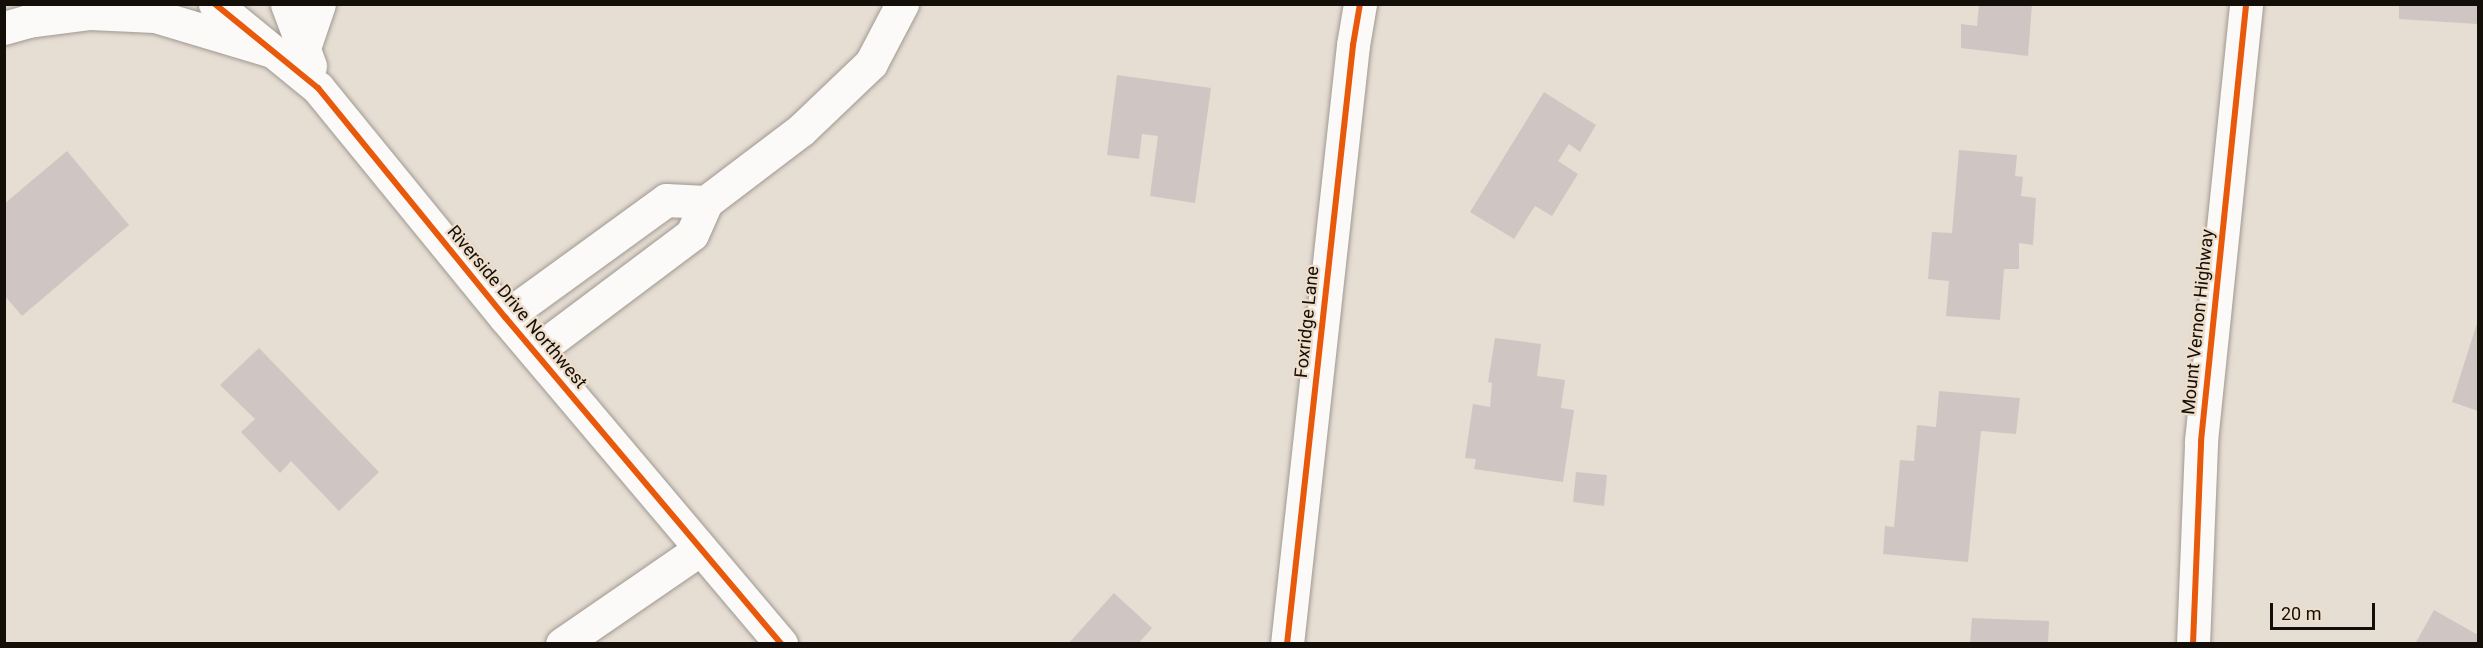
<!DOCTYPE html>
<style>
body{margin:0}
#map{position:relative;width:2483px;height:648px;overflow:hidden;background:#e6ddd3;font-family:Roboto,sans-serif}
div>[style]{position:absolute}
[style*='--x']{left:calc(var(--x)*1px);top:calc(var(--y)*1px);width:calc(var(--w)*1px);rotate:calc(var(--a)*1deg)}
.building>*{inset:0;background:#cfc6c3}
.roads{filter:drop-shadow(0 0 2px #9f9991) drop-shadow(0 0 2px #9f9991)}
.minor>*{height:33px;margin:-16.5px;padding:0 16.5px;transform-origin:16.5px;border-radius:16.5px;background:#fbfaf8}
.highway>*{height:33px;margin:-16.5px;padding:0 16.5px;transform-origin:16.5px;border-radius:16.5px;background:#fbfaf8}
.cycleway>*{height:6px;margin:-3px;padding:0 3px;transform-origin:3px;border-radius:3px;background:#e8590c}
span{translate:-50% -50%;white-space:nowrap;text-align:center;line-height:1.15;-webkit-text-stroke:4.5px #eedecb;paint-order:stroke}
.street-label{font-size:18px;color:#130e08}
.frame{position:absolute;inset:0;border:6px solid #130e08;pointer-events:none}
.scale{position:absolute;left:2270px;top:603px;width:105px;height:27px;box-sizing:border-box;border:3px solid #130e08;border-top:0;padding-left:8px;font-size:18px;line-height:21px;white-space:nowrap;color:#130e08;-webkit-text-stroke:4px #eedecb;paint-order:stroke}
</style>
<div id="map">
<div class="building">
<div style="clip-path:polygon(1979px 4px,2032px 4px,2028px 56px,1961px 48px,1961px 24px,1977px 26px)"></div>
<div style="clip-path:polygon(2399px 4px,2478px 4px,2477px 24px,2399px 19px)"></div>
<div style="clip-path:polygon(1117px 75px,1211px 88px,1195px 203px,1150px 196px,1158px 136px,1142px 134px,1139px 159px,1107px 155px)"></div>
<div style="clip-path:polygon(1544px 92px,1596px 125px,1580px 152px,1569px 144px,1558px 161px,1578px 174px,1552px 216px,1535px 206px,1514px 239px,1470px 212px)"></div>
<div style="clip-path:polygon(1959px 150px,2017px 155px,2015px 176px,2023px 177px,2021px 196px,2036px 198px,2033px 245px,2019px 243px,2019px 269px,2004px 269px,2000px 320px,1946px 316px,1949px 281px,1928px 279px,1932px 232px,1952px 233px)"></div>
<div style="clip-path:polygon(67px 151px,129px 225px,22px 316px,4px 295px,4px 204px)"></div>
<div style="clip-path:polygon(2478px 320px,2478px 411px,2452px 402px)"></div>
<div style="clip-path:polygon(1495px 338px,1541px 344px,1537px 376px,1565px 380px,1561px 408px,1574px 410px,1563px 482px,1474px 469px,1476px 459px,1465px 458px,1473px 404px,1490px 407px,1492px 383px,1488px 382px)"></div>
<div style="clip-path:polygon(259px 348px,379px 472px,339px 511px,291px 461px,280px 473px,241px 432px,255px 419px,220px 385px)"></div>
<div style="clip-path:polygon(1939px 391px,2020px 398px,2016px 434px,1981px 431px,1968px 562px,1883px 554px,1885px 526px,1894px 527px,1900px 460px,1914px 461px,1917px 425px,1936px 427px)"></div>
<div style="clip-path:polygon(1576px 472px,1607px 475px,1604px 506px,1573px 502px)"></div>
<div style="clip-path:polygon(1114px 593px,1152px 628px,1138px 644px,1068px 644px)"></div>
<div style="clip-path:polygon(2434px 610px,2478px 635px,2478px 644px,2415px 644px)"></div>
<div style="clip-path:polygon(1972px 618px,2049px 621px,2048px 644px,1970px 644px)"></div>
</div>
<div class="roads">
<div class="minor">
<div style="--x:215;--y:4;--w:133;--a:39.2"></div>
<div style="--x:318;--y:88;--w:296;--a:50.8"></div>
<div style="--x:505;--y:317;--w:428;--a:49.8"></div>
<div style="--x:287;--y:4;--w:66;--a:69.6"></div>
<div style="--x:505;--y:317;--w:199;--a:-36"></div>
<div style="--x:666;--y:200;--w:40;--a:2.9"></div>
<div style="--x:535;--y:352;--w:196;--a:-36.9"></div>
<div style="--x:692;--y:234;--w:35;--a:-66"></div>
<div style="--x:706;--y:202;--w:119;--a:-37.2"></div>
<div style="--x:801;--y:130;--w:97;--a:-43.7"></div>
<div style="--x:871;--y:63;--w:67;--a:-62.3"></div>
<div style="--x:562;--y:644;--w:168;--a:-34.5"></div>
<div style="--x:1287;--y:644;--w:603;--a:-83.71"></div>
<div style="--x:1353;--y:45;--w:42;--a:-80.3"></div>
<div style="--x:2193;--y:644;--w:203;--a:-87.7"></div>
<div style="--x:2201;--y:441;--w:439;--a:-84.1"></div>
</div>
<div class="highway">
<div style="--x:4;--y:28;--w:25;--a:-16"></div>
<div style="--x:28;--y:21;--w:63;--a:-7.4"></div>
<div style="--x:90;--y:13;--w:65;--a:2.6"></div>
<div style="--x:155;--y:16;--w:122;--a:16.7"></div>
<div style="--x:304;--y:48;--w:46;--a:-71.2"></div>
</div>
</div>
<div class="cycleway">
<div style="--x:215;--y:4;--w:133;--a:39.2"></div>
<div style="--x:318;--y:88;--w:296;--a:50.8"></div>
<div style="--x:505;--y:317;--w:428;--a:49.8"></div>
<div style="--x:1287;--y:644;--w:603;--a:-83.71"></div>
<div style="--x:1353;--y:45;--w:42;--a:-80.3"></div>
<div style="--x:2193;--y:644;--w:203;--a:-87.7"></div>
<div style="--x:2201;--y:441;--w:439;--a:-84.1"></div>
</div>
<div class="street-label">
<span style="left:517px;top:307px;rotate:50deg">Riverside Drive Northwest</span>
<span style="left:1307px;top:322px;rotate:-84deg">Foxridge Lane</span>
<span style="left:2198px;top:322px;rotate:-84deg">Mount Vernon Highway</span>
</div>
<div class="frame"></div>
<div class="scale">20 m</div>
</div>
